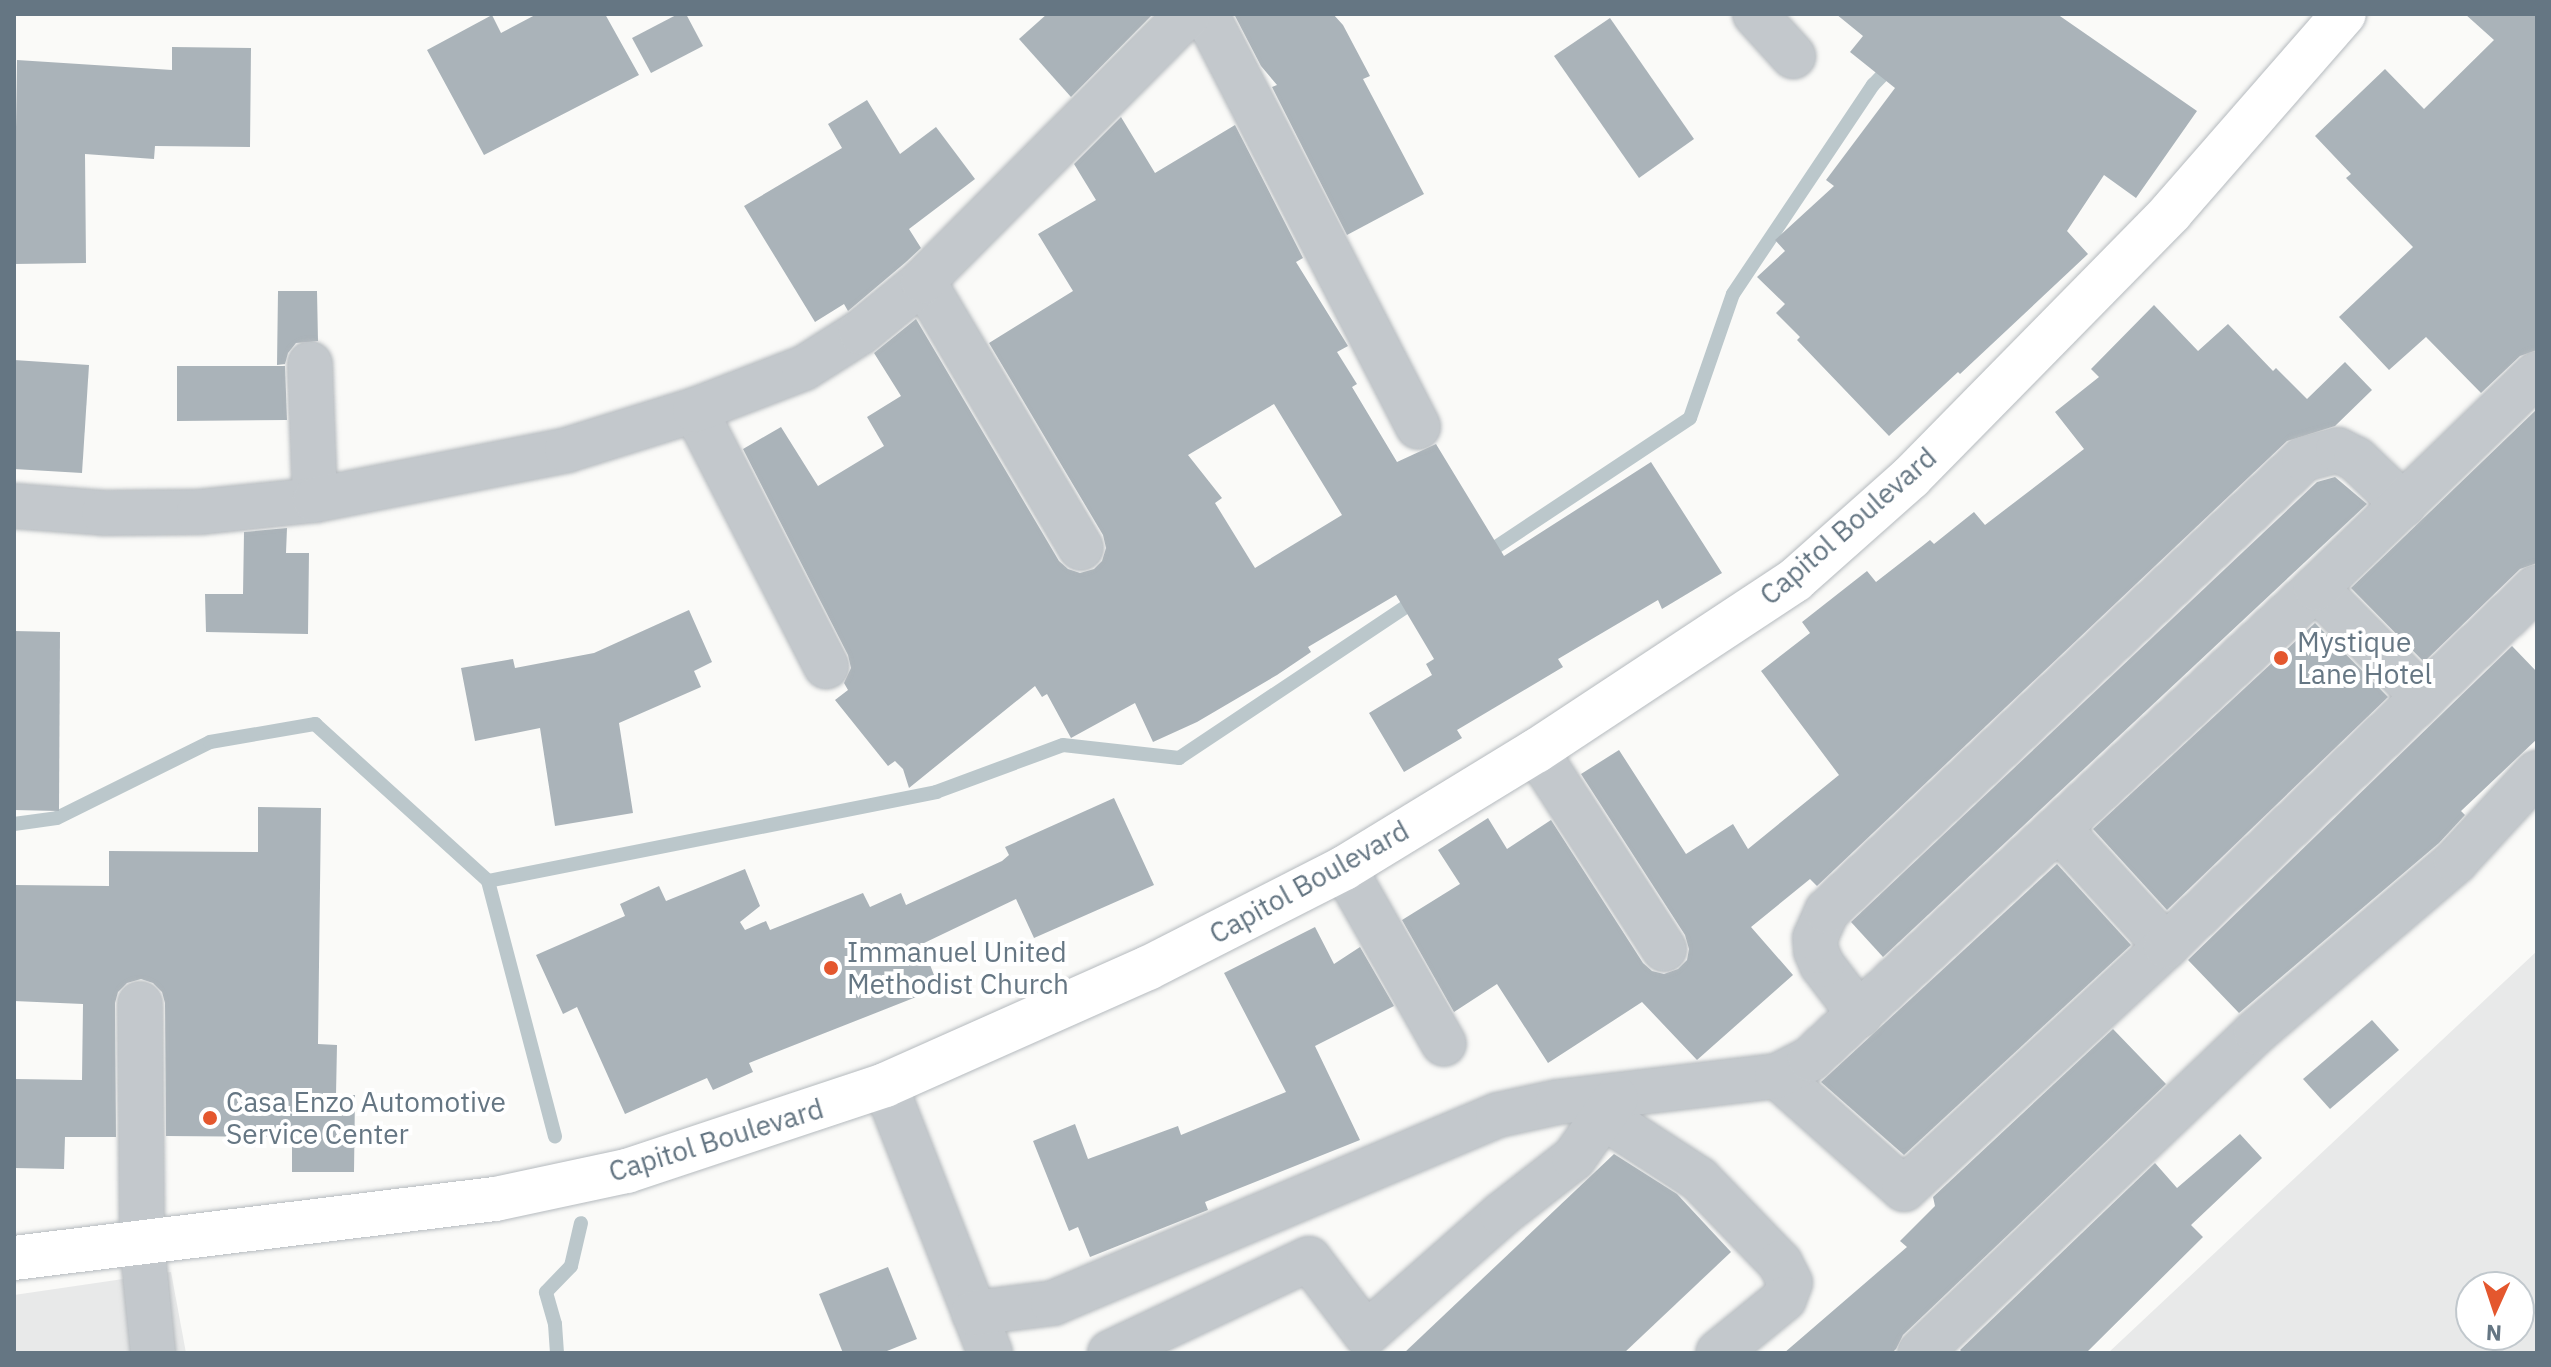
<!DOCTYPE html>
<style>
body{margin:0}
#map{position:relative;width:2551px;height:1367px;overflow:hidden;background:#fafaf8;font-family:"IBM Plex Sans",sans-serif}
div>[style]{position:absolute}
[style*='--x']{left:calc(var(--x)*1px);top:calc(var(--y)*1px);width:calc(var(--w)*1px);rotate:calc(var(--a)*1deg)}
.built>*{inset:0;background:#e8e9e9}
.stream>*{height:14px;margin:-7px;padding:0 7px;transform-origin:7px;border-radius:7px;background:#bbc7cb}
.building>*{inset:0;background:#aab3b9}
.roads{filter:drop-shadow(0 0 2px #b5babe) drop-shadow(0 0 2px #b5babe)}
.minor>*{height:44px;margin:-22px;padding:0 22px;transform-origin:22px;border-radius:22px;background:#c3c8cc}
.major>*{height:44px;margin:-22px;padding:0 22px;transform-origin:22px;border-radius:22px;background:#fff}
.dots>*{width:22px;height:22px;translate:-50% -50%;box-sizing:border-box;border:4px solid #fff;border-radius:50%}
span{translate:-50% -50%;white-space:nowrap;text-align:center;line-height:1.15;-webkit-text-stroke:8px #fff;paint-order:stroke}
.street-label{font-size:28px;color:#657683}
.poi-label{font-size:28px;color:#657683}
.left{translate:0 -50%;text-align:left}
.frame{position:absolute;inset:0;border:16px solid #657683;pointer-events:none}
.north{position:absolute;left:2455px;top:1271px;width:80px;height:80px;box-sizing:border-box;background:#fff;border:2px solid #c1c8cd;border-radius:50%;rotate:183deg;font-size:22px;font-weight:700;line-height:32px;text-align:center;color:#657683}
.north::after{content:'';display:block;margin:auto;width:28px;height:36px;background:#e4572e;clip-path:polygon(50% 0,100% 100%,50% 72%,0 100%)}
</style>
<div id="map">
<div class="built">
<div style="clip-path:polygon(evenodd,2537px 951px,2537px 1353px,2108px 1353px,2537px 951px,2471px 1287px,2519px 1287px,2519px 1335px,2471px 1335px,2471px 1287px)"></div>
<div style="clip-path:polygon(171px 1272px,186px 1353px,14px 1353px,14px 1295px)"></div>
</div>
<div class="stream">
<div style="--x:1484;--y:555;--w:247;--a:-33.6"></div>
<div style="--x:1690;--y:418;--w:131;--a:-70.9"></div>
<div style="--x:1733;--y:294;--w:252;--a:-56.2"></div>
<div style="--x:1873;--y:85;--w:29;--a:-46"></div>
<div style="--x:14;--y:824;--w:43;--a:-7.9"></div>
<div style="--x:57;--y:818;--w:171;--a:-26.4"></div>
<div style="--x:210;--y:742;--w:107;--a:-9.7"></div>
<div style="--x:315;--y:724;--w:234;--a:42.2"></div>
<div style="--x:488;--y:881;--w:457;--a:-11.2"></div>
<div style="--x:936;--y:792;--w:135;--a:-20.3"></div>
<div style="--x:1063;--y:745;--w:117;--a:6.4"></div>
<div style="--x:1179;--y:758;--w:290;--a:-33.7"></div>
<div style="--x:488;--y:881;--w:264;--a:75.3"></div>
<div style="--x:557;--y:1353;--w:29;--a:-94"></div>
<div style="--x:555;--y:1324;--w:33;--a:-106"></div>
<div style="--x:546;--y:1292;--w:36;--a:-46"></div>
<div style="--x:571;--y:1266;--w:44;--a:-76.9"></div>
</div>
<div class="building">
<div style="clip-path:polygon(537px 14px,605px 14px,639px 75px,484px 155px,427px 50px,492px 15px,501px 33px)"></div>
<div style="clip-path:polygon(678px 14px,686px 14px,703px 46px,651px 73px,632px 38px)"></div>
<div style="clip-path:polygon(1047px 14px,1153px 14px,1071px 97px,1019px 39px)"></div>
<div style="clip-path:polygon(1234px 14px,1333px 14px,1343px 25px,1370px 76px,1363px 79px,1424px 194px,1347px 235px,1272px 87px,1277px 85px,1261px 66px)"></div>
<div style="clip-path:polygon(1836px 14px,2057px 14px,2197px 111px,2136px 198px,2104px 175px,2067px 231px,2088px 254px,1960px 374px,1958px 372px,1889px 436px,1797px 340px,1800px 337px,1776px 313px,1785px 304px,1757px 277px,1785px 251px,1775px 240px,1834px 186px,1826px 180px,1895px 88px,1850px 52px,1863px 36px)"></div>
<div style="clip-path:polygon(2465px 14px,2537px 14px,2537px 350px,2520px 356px,2481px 393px,2426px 337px,2389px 370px,2339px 317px,2413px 247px,2346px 178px,2351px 174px,2315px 136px,2385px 69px,2424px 109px,2494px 40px)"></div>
<div style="clip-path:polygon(1610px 18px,1694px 139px,1639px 178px,1554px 56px)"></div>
<div style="clip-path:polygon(172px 47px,251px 48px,250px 147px,155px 146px,154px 159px,85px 154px,86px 263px,14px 264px,17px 60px,172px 70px)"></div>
<div style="clip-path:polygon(867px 100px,900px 154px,936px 127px,975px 179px,909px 229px,921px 248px,906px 262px,848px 311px,844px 304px,815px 322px,744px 206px,842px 148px,828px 124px)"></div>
<div style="clip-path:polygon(evenodd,1121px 117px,1155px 173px,1235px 125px,1303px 258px,1296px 262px,1348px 346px,1337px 352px,1357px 384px,1352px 387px,1397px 462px,1436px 444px,1504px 556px,1651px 462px,1722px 573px,1662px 609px,1658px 600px,1558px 659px,1563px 667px,1457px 730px,1462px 738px,1404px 772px,1369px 713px,1432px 675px,1426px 664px,1434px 659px,1396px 595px,1308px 647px,1311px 652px,1277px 675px,1197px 722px,1153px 742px,1135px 703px,1071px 738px,1047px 694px,1042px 697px,1035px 686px,909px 788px,903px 769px,895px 761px,888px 766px,835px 700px,848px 690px,844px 683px,851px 668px,848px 655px,743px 449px,781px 427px,818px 486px,884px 446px,867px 417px,901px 396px,874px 353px,916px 319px,1059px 561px,1068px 569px,1080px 573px,1094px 569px,1102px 561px,1106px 548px,1103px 535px,989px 343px,1073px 291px,1038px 234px,1096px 200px,1074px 164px,1121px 117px,1274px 404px,1342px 515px,1255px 568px,1215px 503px,1222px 498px,1188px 455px,1274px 404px)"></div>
<div style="clip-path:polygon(278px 291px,317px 291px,318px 341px,296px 343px,288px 353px,285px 364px,277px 365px)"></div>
<div style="clip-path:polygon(2154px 305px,2198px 351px,2228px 324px,2273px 371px,2276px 368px,2307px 399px,2345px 362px,2372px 390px,2335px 426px,2287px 441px,1817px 886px,1810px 879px,1751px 927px,1793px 975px,1697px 1060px,1642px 1002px,1548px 1063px,1497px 984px,1454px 1012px,1402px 920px,1460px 884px,1438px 850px,1488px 818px,1507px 849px,1551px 820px,1643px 963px,1652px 971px,1664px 974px,1678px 969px,1687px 960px,1689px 949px,1685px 935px,1581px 774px,1619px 750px,1686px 854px,1733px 824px,1748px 849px,1839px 775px,1761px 671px,1810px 633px,1802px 622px,1867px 571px,1876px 582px,1930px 540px,1934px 544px,1974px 512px,1985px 525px,2084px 449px,2055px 412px,2099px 377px,2091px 369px)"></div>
<div style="clip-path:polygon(14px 360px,89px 365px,82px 473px,14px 469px)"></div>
<div style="clip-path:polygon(177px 366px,285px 366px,287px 420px,177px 421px)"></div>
<div style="clip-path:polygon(2537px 409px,2537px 563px,2520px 569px,2424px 662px,2351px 588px)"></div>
<div style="clip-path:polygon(2335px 477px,2367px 504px,1883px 957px,1851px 922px,2317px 482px)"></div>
<div style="clip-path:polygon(287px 528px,286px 553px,309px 553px,308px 634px,206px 632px,205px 594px,243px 594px,244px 532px)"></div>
<div style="clip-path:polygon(689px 610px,712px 662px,694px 671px,701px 687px,619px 723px,633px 813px,555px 826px,540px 728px,475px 741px,461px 668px,513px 659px,515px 668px,594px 653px)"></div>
<div style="clip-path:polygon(2315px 623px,2388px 697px,2167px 910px,2093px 829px)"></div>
<div style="clip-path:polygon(14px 631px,60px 632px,59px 811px,14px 810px)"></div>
<div style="clip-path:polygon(2512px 646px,2537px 672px,2537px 739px,2461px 811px,2465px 815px,2439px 843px,2239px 1013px,2188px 960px)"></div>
<div style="clip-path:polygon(1114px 798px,1154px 885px,1034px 938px,1016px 899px,922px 944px,939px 988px,749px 1063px,753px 1072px,713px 1090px,707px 1078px,625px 1114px,577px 1007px,563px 1014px,536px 955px,625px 916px,620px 904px,659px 886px,666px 901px,745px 869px,760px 906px,740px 922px,745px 930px,766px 921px,770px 930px,863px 893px,870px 907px,901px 893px,906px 905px,1002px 861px,1009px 855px,1005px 847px)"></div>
<div style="clip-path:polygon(258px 807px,321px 808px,318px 1044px,337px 1045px,336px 1095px,355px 1095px,354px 1172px,292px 1172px,292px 1137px,166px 1136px,165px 1003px,162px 992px,153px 983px,141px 979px,127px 983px,118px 992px,115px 1003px,116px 1137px,65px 1137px,64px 1169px,14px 1168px,14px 1079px,82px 1080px,83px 1004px,14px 1001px,14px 885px,109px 886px,109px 851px,258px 852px)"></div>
<div style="clip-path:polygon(2057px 864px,2131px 945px,1904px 1155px,1821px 1082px)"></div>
<div style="clip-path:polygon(1315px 927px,1334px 964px,1360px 947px,1394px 1006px,1315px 1046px,1360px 1140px,1205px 1202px,1208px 1210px,1090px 1257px,1078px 1227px,1069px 1231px,1033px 1141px,1075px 1124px,1088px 1159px,1178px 1126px,1181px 1135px,1286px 1092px,1224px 973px)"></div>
<div style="clip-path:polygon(2372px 1020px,2399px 1050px,2330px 1109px,2303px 1079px)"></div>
<div style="clip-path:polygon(2113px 1029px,2166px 1084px,1903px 1335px,1896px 1349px,1892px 1353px,1784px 1353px,1907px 1247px,1900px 1241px,1935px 1206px,1933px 1197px)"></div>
<div style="clip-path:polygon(2240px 1134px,2262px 1158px,2191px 1225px,2203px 1237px,2086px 1353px,1963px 1353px,1960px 1350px,2155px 1163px,2177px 1188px)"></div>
<div style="clip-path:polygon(1614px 1154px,1677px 1194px,1731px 1252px,1624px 1353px,1404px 1353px)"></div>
<div style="clip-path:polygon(888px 1267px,917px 1339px,882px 1353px,843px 1353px,819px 1294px)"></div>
</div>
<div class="roads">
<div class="minor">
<div style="--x:1206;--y:14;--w:464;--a:62.8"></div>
<div style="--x:1755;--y:14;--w:57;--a:47.9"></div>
<div style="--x:923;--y:281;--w:310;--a:59.4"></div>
<div style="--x:310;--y:364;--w:136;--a:87.9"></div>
<div style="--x:695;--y:410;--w:288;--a:62.9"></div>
<div style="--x:14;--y:506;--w:90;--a:4.4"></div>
<div style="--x:104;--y:513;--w:95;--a:-0.6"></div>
<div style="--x:199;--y:512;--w:117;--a:-5.9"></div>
<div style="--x:315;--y:500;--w:257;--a:-11.2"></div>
<div style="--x:567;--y:450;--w:134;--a:-17.4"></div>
<div style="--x:695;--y:410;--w:117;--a:-21.1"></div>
<div style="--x:804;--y:368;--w:67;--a:-32.3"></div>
<div style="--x:861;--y:332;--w:80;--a:-39.4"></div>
<div style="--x:923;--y:281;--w:376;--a:-45.2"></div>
<div style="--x:2316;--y:588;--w:153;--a:45.5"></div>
<div style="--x:1536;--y:751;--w:236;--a:57.1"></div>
<div style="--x:2059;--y:829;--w:159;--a:47.6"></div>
<div style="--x:1344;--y:868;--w:202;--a:60.4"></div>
<div style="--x:140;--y:1004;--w:240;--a:89.5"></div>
<div style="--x:142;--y:1244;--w:110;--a:84.2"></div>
<div style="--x:1860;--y:1015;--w:63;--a:-127.2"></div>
<div style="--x:1822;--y:965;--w:15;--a:-113"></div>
<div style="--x:1816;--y:951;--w:13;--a:-94"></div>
<div style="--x:1815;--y:938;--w:30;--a:-66"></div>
<div style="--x:1827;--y:911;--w:657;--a:-43.46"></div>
<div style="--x:2304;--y:459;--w:35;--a:-15"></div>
<div style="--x:2338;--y:450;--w:20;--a:27"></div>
<div style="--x:2356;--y:459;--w:66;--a:43.8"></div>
<div style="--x:1777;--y:1076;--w:170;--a:41.7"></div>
<div style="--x:1904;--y:1189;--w:357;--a:-42.8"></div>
<div style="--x:2166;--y:946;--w:516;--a:-44.06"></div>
<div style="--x:885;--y:1085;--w:288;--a:68.6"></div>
<div style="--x:1605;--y:1118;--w:112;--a:33"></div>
<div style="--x:1699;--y:1179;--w:117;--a:46"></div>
<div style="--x:1780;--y:1263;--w:22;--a:63"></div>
<div style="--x:1790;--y:1283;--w:17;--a:111"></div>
<div style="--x:1784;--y:1299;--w:85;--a:140.7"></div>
<div style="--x:974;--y:1313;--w:80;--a:-7.2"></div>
<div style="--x:1053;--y:1303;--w:483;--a:-22.9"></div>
<div style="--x:1498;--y:1115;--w:61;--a:-12.2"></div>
<div style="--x:1558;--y:1102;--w:221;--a:-6.8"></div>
<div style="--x:1777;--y:1076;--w:37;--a:-27"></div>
<div style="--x:1810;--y:1059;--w:691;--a:-42.95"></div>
<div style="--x:2316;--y:588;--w:308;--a:-44.1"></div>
<div style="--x:1110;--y:1353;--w:220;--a:-25.3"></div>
<div style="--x:1309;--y:1259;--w:94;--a:52.8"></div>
<div style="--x:1366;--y:1334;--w:181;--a:-41.4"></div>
<div style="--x:1502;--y:1214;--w:91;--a:-37.9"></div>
<div style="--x:1574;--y:1158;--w:73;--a:-55"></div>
<div style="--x:1920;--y:1353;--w:465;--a:-43.7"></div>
<div style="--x:2256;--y:1032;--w:263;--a:-40.5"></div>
<div style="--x:2456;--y:861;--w:120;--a:-47.4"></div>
</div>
<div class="major">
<div style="--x:14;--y:1258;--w:486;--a:-7"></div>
<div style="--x:496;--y:1199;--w:134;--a:-12.1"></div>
<div style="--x:627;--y:1171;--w:272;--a:-18.4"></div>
<div style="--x:885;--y:1085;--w:288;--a:-24"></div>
<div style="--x:1148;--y:968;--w:220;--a:-27"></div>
<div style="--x:1344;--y:868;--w:225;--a:-31.4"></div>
<div style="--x:1536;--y:751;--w:310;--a:-33.4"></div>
<div style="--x:1795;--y:580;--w:155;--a:-41.6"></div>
<div style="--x:1911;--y:477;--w:371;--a:-45.5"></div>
<div style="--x:2171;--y:212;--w:263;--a:-48.9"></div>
</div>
</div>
<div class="dots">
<div style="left:2281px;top:658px;background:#e4572e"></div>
<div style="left:831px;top:968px;background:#e4572e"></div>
<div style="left:210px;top:1118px;background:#e4572e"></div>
</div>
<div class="street-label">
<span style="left:1848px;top:526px;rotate:-41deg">Capitol Boulevard</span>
<span style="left:1309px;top:882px;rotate:-29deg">Capitol Boulevard</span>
<span style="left:716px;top:1140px;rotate:-17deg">Capitol Boulevard</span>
</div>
<div class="poi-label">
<span class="left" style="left:2297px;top:658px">Mystique<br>Lane Hotel</span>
<span class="left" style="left:847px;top:968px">Immanuel United<br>Methodist Church</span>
<span class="left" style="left:226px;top:1118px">Casa Enzo Automotive<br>Service Center</span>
</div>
<div class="frame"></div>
<div class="north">N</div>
</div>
